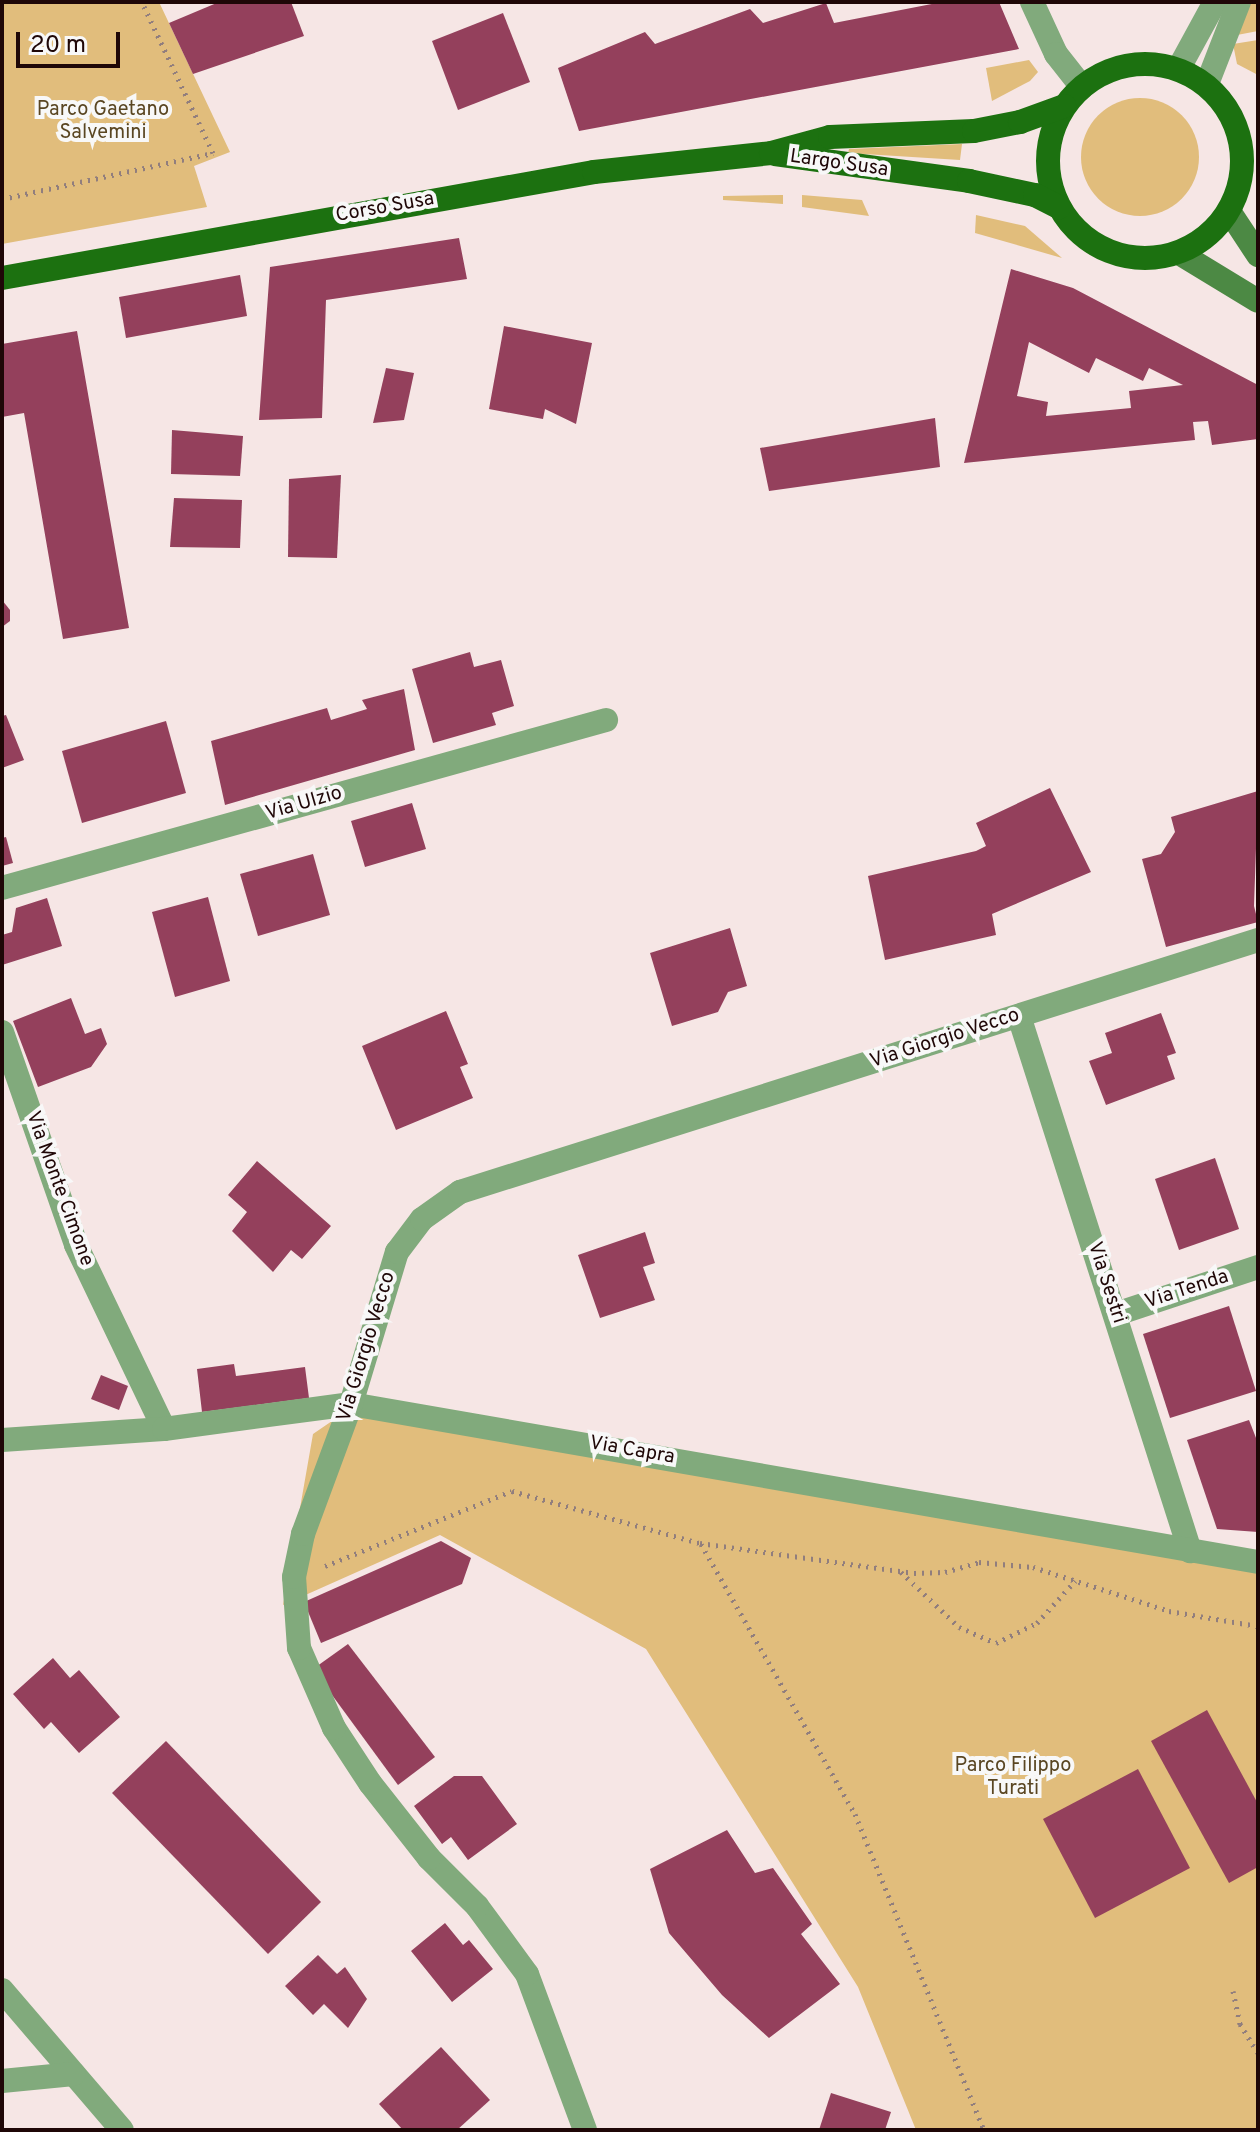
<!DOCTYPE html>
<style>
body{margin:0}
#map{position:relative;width:1260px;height:2132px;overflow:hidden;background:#f6e6e5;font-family:Overpass,sans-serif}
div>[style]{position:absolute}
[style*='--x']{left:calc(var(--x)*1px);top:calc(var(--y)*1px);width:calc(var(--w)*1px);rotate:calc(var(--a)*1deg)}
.green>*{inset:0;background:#e1bd7c}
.round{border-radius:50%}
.building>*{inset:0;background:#94405c}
.path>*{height:5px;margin-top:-2.5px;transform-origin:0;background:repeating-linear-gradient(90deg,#917e7d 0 2px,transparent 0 8px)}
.minor>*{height:24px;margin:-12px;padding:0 12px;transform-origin:12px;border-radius:12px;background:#81aa7c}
.secondary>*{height:24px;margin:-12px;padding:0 12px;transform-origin:12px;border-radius:12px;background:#4c8944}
.primary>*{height:24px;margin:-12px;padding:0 12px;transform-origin:12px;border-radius:12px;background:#1c7110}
.primary>.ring{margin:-12px;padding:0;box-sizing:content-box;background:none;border:24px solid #1c7110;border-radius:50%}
span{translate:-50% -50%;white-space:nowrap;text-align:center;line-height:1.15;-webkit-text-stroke:8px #f8f8f8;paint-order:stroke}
.park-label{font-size:20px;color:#5a4622}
.street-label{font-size:20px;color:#1f0707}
.frame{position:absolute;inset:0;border:4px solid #1f0707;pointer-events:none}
.scale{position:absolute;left:16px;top:32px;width:104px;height:36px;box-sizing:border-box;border:4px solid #1f0707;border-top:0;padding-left:10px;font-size:24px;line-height:28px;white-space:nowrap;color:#1f0707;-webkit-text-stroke:6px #f8f8f8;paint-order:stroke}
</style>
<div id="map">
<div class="green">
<div style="clip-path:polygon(2px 2px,159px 2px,230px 152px,194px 166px,207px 207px,2px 244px)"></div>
<div style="clip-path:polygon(1249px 2px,1258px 2px,1258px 31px,1237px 35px)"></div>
<div style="clip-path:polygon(1258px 40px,1258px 75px,1237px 64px,1233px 44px)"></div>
<div style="clip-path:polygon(1029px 60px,1038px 72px,1030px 81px,992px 101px,986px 68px)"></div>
<div class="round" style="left:1081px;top:98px;width:118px;height:118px"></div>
<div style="clip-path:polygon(962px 144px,960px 160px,848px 153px,849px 149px)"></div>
<div style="clip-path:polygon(783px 195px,783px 204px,723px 200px,723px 196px)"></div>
<div style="clip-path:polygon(802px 195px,862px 200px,869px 216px,802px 207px)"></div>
<div style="clip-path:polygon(976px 215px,1025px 226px,1062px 258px,975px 233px)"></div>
<div style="clip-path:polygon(351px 1408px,1258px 1572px,1258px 2130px,916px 2130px,858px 1987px,646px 1649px,440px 1535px,283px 1605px,313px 1434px)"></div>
</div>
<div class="building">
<div style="clip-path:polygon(219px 2px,291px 2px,304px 36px,193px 74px,169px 23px)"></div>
<div style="clip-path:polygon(942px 2px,999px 2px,1019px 49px,579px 131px,558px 68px,645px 32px,655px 44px,750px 9px,763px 23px,826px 3px,834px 23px)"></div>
<div style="clip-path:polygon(503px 13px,530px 82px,458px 110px,432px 41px)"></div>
<div style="clip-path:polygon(459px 238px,467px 279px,326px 300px,322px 418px,259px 420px,270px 267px)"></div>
<div style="clip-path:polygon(evenodd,1011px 269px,1073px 288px,1258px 385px,1258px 439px,1212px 445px,1208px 421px,1193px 422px,1195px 440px,964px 463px,1011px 269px,1029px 342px,1089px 373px,1096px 358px,1143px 381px,1149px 368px,1183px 385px,1129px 391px,1131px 408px,1046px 416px,1048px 402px,1017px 396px,1029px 342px)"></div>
<div style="clip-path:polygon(240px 275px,247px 316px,126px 338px,119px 297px)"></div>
<div style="clip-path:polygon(504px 326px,592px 343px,576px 424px,545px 409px,543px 419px,489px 409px)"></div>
<div style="clip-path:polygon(77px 331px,129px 628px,63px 639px,24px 413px,2px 417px,2px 344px)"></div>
<div style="clip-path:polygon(386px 368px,414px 373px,404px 420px,373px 423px)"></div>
<div style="clip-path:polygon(935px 418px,940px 467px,769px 491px,760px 448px)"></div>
<div style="clip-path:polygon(172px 430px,243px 436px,240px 476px,171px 474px)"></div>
<div style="clip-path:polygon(341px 475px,337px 558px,288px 557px,289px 479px)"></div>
<div style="clip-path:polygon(174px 498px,242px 500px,240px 548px,170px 547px)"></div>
<div style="clip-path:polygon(2px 600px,10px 610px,10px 621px,2px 627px)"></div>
<div style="clip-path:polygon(470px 652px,474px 667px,501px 660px,514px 706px,492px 713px,496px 725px,433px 743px,412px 669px)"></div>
<div style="clip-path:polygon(404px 689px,415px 750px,225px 805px,211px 741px,327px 708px,331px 720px,367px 709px,362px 700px)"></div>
<div style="clip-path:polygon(6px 715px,24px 760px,2px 768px,2px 716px)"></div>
<div style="clip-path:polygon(166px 721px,186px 793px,82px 823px,62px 751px)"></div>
<div style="clip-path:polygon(1050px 788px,1091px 872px,992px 914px,996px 935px,885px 960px,868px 876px,976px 851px,986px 846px,976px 823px)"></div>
<div style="clip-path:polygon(1258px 791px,1254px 906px,1258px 922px,1166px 947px,1142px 859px,1161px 854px,1175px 832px,1171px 817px)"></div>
<div style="clip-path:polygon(412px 803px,426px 849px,365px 867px,351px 821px)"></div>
<div style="clip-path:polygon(6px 837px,13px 863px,2px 866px,2px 838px)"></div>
<div style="clip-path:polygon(313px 854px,330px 915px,258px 936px,240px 874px)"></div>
<div style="clip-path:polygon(208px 897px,230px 981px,175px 997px,152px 912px)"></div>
<div style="clip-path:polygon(47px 898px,62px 946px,2px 965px,2px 935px,12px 932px,16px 908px)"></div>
<div style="clip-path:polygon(730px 928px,747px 986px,728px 992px,718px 1012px,672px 1026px,650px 953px)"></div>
<div style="clip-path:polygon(71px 998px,85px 1034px,101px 1028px,107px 1044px,91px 1067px,38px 1087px,13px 1021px)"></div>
<div style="clip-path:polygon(446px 1011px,468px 1064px,460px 1067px,473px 1098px,396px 1130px,362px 1046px)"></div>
<div style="clip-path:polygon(1161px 1013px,1176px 1053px,1167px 1056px,1175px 1079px,1106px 1105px,1089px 1061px,1112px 1053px,1105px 1033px)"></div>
<div style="clip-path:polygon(1215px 1158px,1239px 1229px,1179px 1250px,1155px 1179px)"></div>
<div style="clip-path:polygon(257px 1161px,331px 1226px,302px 1259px,291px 1250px,273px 1272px,232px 1231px,247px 1212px,228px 1195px)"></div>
<div style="clip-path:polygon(645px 1232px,655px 1263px,643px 1267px,655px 1300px,600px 1318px,578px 1255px)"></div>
<div style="clip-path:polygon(1229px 1306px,1256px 1391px,1170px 1418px,1143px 1334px)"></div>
<div style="clip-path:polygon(234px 1364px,236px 1376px,305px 1367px,309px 1398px,202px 1412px,197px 1369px)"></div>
<div style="clip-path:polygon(101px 1375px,128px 1386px,119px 1410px,91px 1399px)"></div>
<div style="clip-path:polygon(1249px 1420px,1258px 1443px,1258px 1532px,1217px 1529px,1187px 1440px)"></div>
<div style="clip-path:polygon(441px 1541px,471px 1558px,462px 1584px,321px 1643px,304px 1602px)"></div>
<div style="clip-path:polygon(348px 1644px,435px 1757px,398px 1785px,313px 1669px)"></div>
<div style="clip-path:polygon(53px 1658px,70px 1678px,79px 1670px,120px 1717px,79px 1753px,51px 1722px,44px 1729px,13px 1694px)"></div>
<div style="clip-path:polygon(1207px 1710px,1258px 1804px,1258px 1867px,1229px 1883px,1151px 1741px)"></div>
<div style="clip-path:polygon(166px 1741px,321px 1902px,268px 1954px,112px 1793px)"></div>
<div style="clip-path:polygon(1138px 1769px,1190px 1868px,1095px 1918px,1043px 1819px)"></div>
<div style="clip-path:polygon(454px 1776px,482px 1776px,517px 1824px,468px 1860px,451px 1837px,442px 1844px,414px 1806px)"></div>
<div style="clip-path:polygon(727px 1830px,755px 1873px,773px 1868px,812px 1924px,801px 1934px,840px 1984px,769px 2038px,722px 1995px,669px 1933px,650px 1869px)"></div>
<div style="clip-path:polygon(445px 1923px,463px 1945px,469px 1940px,493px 1969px,452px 2002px,411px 1951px)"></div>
<div style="clip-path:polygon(318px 1955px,337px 1974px,345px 1967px,367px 1999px,348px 2028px,324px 2004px,313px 2015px,285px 1986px)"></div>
<div style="clip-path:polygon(441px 2047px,490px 2100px,457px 2130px,403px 2130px,379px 2104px)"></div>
<div style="clip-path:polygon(831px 2093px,891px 2112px,885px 2130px,819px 2130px)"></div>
</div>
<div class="path">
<div style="--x:2;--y:199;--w:216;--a:-12.3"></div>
<div style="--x:213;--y:153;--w:167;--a:-115.2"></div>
<div style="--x:701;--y:1544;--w:311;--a:60.3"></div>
<div style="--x:855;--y:1814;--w:341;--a:67.8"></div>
<div style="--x:325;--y:1566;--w:201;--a:-21.9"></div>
<div style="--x:512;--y:1491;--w:195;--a:15.5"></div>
<div style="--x:700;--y:1543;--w:216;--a:8"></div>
<div style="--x:914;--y:1573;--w:31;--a:-2"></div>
<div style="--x:945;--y:1572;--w:35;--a:-16"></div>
<div style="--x:979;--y:1562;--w:54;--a:5.3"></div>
<div style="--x:1033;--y:1567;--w:143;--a:17.9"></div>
<div style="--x:1169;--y:1611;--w:90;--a:9.6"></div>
<div style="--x:901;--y:1572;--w:80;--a:43.5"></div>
<div style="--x:959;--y:1627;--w:40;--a:23.4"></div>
<div style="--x:996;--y:1643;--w:46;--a:-26"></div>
<div style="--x:1037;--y:1623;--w:57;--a:-47.9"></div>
<div style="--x:1233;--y:1991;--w:34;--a:78"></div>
<div style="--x:1240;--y:2024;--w:34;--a:58"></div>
</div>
<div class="minor">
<div style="--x:1032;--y:2;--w:57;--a:65.2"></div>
<div style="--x:1056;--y:54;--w:42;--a:51.8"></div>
<div style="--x:1179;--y:68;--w:75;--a:-61.4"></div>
<div style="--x:1207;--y:84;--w:88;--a:-68.7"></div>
<div style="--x:2;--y:888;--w:627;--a:-15.54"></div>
<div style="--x:1019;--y:1016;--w:562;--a:72.27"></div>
<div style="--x:2;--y:1032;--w:225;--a:70.8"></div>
<div style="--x:76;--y:1245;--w:204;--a:64.4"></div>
<div style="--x:1116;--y:1314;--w:150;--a:-18.3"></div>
<div style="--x:2;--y:1440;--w:162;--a:-3.9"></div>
<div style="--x:164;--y:1429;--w:189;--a:-7.6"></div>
<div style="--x:351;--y:1404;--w:921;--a:9.88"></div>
<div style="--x:2;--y:1990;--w:184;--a:49.4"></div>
<div style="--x:2;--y:2081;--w:72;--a:-5.6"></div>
<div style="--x:585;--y:2130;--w:166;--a:-110.4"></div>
<div style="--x:527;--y:1974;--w:84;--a:-126.3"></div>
<div style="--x:477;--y:1906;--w:68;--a:-135"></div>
<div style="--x:429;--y:1858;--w:95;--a:-128.2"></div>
<div style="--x:370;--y:1783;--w:66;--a:-123.2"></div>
<div style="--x:334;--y:1728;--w:87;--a:-113.6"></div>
<div style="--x:299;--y:1648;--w:71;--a:-94"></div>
<div style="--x:294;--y:1577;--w:44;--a:-78.2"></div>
<div style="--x:303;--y:1534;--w:139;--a:-69.7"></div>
<div style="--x:351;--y:1404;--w:159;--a:-73.2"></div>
<div style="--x:397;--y:1252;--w:41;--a:-52.9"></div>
<div style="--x:422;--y:1219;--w:47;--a:-35.4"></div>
<div style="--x:460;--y:1192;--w:837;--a:-17.53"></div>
</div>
<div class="secondary">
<div style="--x:1229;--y:211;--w:53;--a:56.6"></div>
<div style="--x:1179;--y:253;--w:92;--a:31.3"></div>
</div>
<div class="primary">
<div class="ring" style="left:1048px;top:64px;width:170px;height:170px"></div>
<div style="--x:775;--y:154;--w:196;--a:7.9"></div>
<div style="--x:969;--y:181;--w:67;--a:12"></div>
<div style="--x:1035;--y:195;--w:27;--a:27"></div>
<div style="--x:2;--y:278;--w:601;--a:-10.15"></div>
<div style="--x:594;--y:172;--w:178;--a:-6.1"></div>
<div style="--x:771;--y:153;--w:61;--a:-15.2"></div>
<div style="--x:830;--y:137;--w:144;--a:-2.4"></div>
<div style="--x:974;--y:131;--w:47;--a:-11.1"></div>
<div style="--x:1020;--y:122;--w:47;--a:-20"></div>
</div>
<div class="park-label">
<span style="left:103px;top:122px">Parco Gaetano<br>Salvemini</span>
<span style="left:1013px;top:1778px">Parco Filippo<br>Turati</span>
</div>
<div class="street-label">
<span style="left:839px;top:164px;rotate:8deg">Largo Susa</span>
<span style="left:385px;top:208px;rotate:-10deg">Corso Susa</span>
<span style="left:304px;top:804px;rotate:-16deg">Via Ulzio</span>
<span style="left:945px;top:1039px;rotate:-18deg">Via Giorgio Vecco</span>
<span style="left:59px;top:1189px;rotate:70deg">Via Monte Cimone</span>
<span style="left:1106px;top:1283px;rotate:72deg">Via Sestri</span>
<span style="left:1187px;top:1290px;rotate:-18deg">Via Tenda</span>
<span style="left:367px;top:1347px;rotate:-73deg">Via Giorgio Vecco</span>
<span style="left:632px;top:1451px;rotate:10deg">Via Capra</span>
</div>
<div class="frame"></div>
<div class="scale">20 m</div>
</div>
